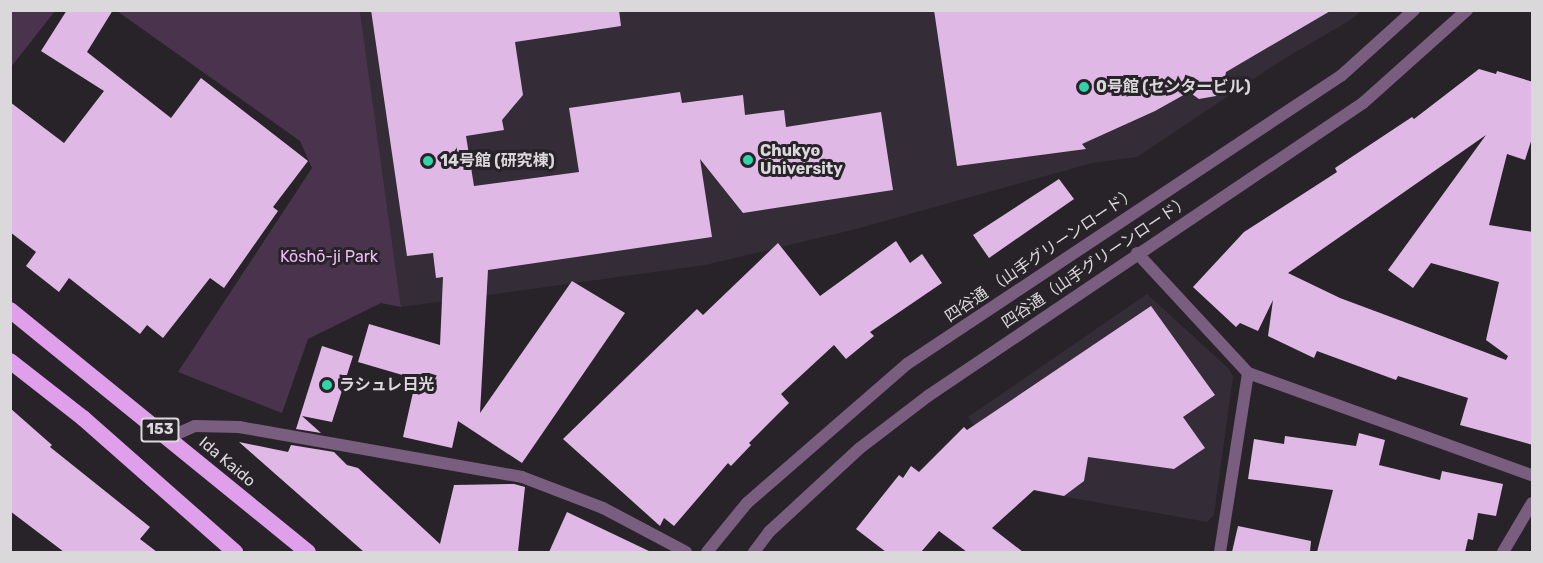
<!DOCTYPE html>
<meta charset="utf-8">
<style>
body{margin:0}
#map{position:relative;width:1543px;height:563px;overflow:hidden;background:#282329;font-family:Rubik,"Noto Sans JP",sans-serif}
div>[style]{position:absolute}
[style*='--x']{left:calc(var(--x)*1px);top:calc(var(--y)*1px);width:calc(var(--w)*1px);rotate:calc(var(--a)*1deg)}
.built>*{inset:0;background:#342c36}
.green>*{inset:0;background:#49334d}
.building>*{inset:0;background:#dfb8e6}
.minor>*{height:12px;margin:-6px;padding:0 6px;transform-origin:6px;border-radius:6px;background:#795e7f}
.tertiary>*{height:12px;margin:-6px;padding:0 6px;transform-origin:6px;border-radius:6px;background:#795e7f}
.trunk>*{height:16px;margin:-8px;padding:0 8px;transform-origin:8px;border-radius:8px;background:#df9feb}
.dots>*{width:16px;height:16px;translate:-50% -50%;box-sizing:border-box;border:3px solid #282329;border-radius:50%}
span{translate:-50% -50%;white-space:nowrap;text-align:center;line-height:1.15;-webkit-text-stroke:6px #282329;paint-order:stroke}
.shield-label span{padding:2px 4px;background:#282329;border:2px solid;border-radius:4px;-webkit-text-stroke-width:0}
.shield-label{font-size:15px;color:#dbd8dc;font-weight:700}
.poi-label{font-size:16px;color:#dbd8dc;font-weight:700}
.left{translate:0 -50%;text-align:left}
.street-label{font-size:16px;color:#dbd8dc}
.park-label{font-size:16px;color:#f1bafb}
.frame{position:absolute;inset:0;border:12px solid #dbd8dc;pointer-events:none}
</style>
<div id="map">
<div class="built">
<div style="clip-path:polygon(360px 11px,1361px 11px,1349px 21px,1282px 60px,1137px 157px,1092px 163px,856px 229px,705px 265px,401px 307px)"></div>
<div style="clip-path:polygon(1147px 294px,1229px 369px,1233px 377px,1214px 515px,1207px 522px,1022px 489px,968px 417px)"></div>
</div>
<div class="green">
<div style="clip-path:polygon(11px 10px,55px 11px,11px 67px,10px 11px)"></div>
<div style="clip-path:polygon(117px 11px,360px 11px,401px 307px,381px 303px,308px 339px,282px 413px,178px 372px,312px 168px,300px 141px)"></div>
</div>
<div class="building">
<div style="clip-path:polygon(67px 10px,113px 10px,87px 52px,171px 118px,201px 78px,308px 161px,273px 207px,278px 211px,224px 288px,210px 278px,163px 338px,147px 325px,140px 334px,69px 278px,59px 292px,26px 266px,36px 252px,10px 232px,10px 102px,64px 143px,104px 91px,41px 51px)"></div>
<div style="clip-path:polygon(371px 10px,619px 10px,621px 26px,515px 42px,523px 95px,502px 120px,504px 130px,466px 136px,474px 186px,579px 172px,569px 108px,680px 92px,682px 103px,743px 95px,745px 115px,784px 110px,786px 127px,881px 112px,893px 190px,743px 213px,700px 159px,712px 237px,488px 270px,480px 413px,572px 281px,625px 313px,522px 463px,458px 421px,452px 448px,403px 437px,416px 379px,358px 362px,369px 324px,440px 345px,443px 277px,436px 278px,433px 253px,407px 256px)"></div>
<div style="clip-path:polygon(934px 10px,1332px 10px,1226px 72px,1223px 89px,1216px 96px,1199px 99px,1189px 92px,1155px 111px,1082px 144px,1086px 149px,957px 166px)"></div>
<div style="clip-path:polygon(evenodd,1479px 69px,1496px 74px,1497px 71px,1533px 82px,1533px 135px,1525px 160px,1507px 154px,1489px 225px,1533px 232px,1533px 445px,1460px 425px,1468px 398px,1398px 376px,1396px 380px,1317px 351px,1314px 358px,1268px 336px,1273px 300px,1258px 331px,1240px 323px,1236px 327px,1193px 287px,1244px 232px,1337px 172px,1335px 168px,1412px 117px,1414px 119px,1479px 69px,1486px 135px,1388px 270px,1413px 288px,1431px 263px,1499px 282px,1486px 340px,1508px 356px,1506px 360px,1340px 298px,1288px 273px,1486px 135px)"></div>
<div style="clip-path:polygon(1059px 179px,1074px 199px,989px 258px,973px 235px)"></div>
<div style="clip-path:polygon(896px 241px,910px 263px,922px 254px,942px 283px,870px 332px,874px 336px,846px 359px,834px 345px,781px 394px,789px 403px,749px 443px,751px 445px,731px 466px,728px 463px,674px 526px,664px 518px,660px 526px,563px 439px,697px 309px,703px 315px,778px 243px,820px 296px)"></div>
<div style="clip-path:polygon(1151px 306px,1215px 395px,1183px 417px,1205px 448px,1174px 469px,1088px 457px,1084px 481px,1064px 496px,1034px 490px,992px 528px,1023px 552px,967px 552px,939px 531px,921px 552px,886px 552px,856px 529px,899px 475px,903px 478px,911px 466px,919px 472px,964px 427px,967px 430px)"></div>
<div style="clip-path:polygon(322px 346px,353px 356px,332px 422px,302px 416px,321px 433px,296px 429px)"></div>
<div style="clip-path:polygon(10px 408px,52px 445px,50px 447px,150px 527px,140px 539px,157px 552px,64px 552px,10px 511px)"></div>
<div style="clip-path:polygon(1359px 433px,1385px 440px,1379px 465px,1440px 480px,1442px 471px,1503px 484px,1496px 516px,1478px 513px,1473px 540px,1468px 539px,1465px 552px,1317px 552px,1333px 490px,1248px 479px,1254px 439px,1284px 444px,1285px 436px,1356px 446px)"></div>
<div style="clip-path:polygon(239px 442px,288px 452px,291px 445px,334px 452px,347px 465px,358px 468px,440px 544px,454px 485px,514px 484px,525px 487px,518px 552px,364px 552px)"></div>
<div style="clip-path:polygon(567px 512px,651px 552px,549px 552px)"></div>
<div style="clip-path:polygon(1238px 526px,1311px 541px,1310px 552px,1232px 552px)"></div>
</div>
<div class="minor">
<div style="--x:1137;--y:253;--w:163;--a:47.2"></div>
<div style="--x:1248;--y:373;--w:302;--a:19.8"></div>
<div style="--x:170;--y:437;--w:27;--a:-24"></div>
<div style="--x:195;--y:426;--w:44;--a:1.3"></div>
<div style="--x:239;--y:427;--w:287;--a:10"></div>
<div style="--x:522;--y:477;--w:87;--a:20.9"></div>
<div style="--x:603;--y:508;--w:94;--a:27.9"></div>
<div style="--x:1220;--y:552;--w:181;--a:-81.1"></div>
<div style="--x:1503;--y:552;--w:57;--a:-59.4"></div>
</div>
<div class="tertiary">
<div style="--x:707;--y:552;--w:63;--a:-50.8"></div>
<div style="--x:747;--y:503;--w:212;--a:-41"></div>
<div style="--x:907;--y:364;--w:522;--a:-33.6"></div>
<div style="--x:1342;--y:75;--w:97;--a:-42.1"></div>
<div style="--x:754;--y:552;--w:26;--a:-53"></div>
<div style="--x:770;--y:531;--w:122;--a:-42.7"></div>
<div style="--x:860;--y:448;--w:86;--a:-37.4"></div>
<div style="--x:928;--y:396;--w:524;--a:-33.96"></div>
<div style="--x:1363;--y:103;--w:140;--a:-41.8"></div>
</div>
<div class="trunk">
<div style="--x:10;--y:310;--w:384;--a:39.1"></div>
<div style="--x:10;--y:361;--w:93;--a:38"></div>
<div style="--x:83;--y:418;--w:203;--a:41.4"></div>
</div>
<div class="dots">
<div style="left:1084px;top:87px;background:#30d4a9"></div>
<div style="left:748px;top:160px;background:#30d4a9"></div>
<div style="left:428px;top:161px;background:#30d4a9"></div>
<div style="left:327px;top:385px;background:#30d4a9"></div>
</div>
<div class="shield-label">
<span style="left:160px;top:430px">153</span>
</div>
<div class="poi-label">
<span class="left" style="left:1096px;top:87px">0号館 (センタービル)</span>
<span class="left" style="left:760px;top:160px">Chukyo<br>University</span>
<span class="left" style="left:440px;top:161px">14号館 (研究棟)</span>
<span class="left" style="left:339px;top:385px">ラシュレ日光</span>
</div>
<div class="street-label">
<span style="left:1041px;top:255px;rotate:-34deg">四谷通 （山手グリーンロード）</span>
<span style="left:1096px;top:262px;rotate:-34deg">四谷通（山手グリーンロード）</span>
<span style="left:227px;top:462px;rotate:40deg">Ida Kaido</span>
</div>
<div class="park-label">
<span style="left:329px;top:257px">Kōshō-ji Park</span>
</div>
<div class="frame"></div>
</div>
